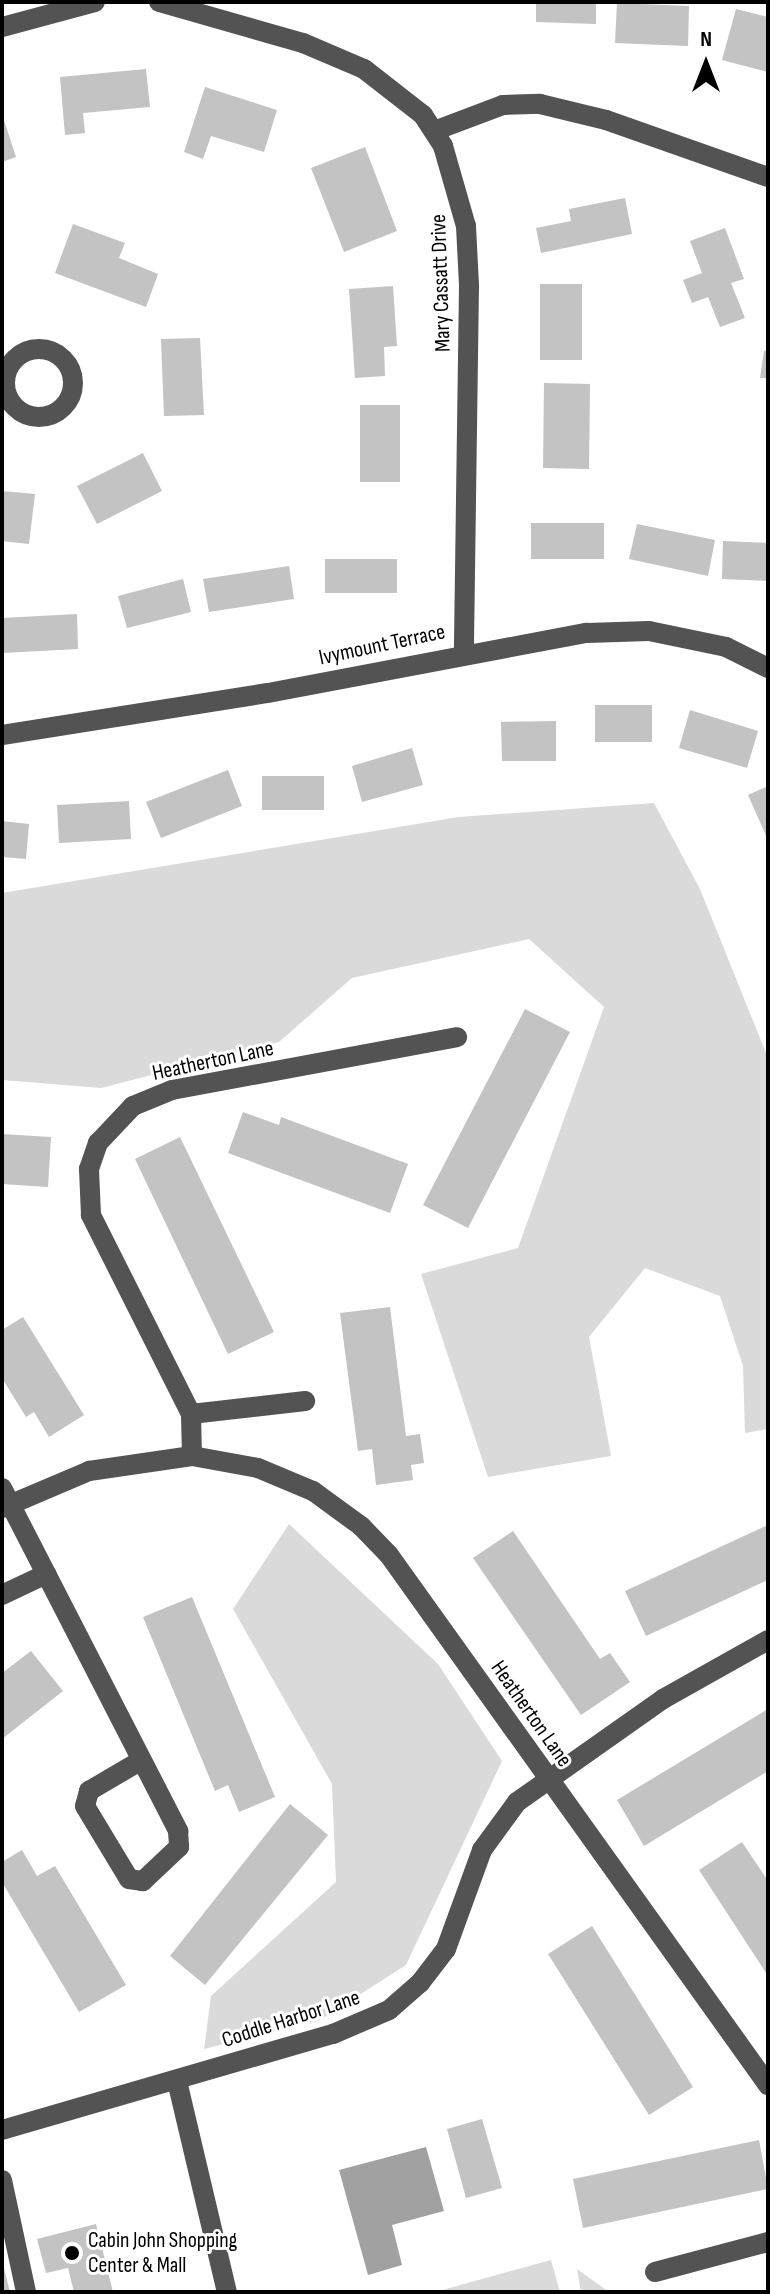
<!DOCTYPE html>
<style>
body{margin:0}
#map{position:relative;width:770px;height:2294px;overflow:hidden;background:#fff;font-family:"Sofia Sans Condensed",sans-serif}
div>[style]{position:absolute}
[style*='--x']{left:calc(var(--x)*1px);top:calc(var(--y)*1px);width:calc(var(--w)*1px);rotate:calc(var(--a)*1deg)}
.green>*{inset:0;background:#dadada}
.water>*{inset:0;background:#a1a1a1}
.building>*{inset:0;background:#c3c3c3}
.minor>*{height:20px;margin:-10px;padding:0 10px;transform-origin:10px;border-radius:10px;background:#535353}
.minor>.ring{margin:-10px;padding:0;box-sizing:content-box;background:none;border:20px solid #535353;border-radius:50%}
.dots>*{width:22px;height:22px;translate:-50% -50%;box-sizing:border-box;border:4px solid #fff;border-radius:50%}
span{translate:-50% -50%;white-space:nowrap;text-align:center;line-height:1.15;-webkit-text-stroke:6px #fff;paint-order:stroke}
.street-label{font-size:22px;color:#000}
.poi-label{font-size:22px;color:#000}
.left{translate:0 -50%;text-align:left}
.frame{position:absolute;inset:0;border:4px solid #000;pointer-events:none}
.north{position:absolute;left:666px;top:24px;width:80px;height:80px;-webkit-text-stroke:6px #fff;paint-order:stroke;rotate:0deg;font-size:22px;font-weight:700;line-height:32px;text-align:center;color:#000}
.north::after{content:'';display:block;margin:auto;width:28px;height:36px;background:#000;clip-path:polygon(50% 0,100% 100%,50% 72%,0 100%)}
</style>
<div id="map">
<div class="green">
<div style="clip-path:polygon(654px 803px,700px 889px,768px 1058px,768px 1429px,745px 1433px,743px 1366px,720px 1296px,645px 1268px,589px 1337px,611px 1456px,488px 1477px,421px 1274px,518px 1248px,604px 1007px,529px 939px,352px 978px,279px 1042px,101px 1088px,2px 1080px,2px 893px,459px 817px)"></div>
<div style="clip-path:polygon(289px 1524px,438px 1664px,502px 1761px,406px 1965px,320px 2020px,204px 2049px,211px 1996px,336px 1882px,332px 1784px,233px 1609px)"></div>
<div style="clip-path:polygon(551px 2260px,560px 2292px,435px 2292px)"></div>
<div style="clip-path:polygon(577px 2269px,609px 2292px,581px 2292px)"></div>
</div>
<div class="water">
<div style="clip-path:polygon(426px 2147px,444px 2211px,392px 2225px,402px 2265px,368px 2275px,339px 2170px)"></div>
</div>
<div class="building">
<div style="clip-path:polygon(536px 2px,596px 2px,596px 24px,536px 22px)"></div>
<div style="clip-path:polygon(617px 3px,689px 6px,688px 46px,615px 43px)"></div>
<div style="clip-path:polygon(736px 9px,768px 17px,768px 72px,722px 60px)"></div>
<div style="clip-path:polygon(146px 69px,150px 107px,83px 113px,85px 133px,65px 135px,60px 77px)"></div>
<div style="clip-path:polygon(205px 87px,277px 110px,264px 152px,211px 136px,203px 159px,184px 152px)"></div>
<div style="clip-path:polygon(2px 114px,16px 157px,2px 162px)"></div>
<div style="clip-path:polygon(365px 147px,397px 231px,344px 252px,311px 168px)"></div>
<div style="clip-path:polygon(625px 198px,632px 234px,541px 253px,536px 228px,571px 221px,569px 209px)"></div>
<div style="clip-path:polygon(73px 224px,125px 243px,119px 258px,158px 274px,146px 307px,55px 273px)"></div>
<div style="clip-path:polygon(725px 228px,744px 279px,731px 283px,745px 318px,720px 327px,708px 297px,692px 303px,683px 280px,702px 273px,690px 241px)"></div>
<div style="clip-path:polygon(540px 284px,582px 284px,582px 360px,540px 360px)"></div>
<div style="clip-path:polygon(393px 286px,397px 346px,384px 347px,385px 376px,355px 378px,349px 289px)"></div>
<div style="clip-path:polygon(200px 338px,204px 415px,164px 416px,161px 339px)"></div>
<div style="clip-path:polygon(764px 351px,768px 351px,768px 378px,760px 378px)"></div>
<div style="clip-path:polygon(544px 383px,590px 384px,589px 469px,543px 468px)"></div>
<div style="clip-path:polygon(360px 405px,400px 405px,400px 482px,360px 482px)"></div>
<div style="clip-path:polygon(143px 453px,162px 491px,97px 524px,77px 486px)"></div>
<div style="clip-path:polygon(2px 491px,35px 494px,29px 544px,2px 541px)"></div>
<div style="clip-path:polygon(531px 523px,604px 523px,604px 559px,531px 559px)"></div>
<div style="clip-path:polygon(637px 524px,715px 540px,708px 576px,629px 559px)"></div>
<div style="clip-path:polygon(723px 541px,768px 543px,768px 581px,722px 579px)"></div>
<div style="clip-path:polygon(325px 559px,397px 559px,397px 593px,325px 593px)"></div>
<div style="clip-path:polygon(289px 566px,294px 599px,209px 612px,203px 579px)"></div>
<div style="clip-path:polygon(183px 579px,191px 612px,127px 628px,118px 596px)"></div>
<div style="clip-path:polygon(77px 614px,78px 649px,3px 653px,2px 618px)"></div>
<div style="clip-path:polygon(595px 705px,652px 705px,652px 742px,595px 742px)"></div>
<div style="clip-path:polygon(690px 710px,758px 731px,747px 768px,679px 748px)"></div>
<div style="clip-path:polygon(556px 721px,556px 761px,502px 761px,501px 722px)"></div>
<div style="clip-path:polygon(412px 748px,423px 785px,362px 802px,352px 766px)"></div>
<div style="clip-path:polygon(228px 770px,242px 806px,161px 838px,146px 802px)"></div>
<div style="clip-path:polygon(262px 776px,324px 776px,324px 810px,262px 810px)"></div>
<div style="clip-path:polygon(768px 786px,768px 840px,748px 795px)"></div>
<div style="clip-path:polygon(129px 801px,131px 839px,59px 843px,57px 805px)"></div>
<div style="clip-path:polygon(2px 821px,29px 824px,26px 859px,2px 857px)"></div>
<div style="clip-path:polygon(525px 1009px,570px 1032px,468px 1228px,423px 1205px)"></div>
<div style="clip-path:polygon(243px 1112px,279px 1125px,281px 1117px,408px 1164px,390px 1213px,228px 1153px)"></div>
<div style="clip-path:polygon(2px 1134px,51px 1137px,48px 1187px,2px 1184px)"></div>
<div style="clip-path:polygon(180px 1137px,274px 1332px,228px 1354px,135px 1159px)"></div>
<div style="clip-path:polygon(390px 1307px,406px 1436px,420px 1434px,424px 1463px,411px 1465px,413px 1480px,376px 1485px,372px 1449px,358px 1451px,340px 1313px)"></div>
<div style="clip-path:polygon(23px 1317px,84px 1415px,49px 1437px,34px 1412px,26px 1417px,2px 1378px,2px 1330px)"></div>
<div style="clip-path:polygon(768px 1525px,768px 1580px,646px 1636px,625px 1591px)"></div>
<div style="clip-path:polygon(513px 1531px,600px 1659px,610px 1653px,630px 1682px,581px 1715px,473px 1558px)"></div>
<div style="clip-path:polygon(192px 1597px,275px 1797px,239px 1812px,228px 1785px,215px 1791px,143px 1617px)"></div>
<div style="clip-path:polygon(31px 1651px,63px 1691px,2px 1739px,2px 1673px)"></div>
<div style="clip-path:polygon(768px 1709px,768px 1771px,644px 1846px,617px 1800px)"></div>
<div style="clip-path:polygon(290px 1804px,328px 1835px,205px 1985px,170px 1956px)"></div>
<div style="clip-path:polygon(742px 1842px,768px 1881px,768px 1976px,699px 1870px)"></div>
<div style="clip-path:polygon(22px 1850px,37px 1876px,55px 1866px,126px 1985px,79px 2012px,2px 1882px,2px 1862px)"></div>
<div style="clip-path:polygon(592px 1926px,693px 2087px,649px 2115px,548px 1954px)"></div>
<div style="clip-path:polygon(482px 2119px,502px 2188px,466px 2198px,447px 2129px)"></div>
<div style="clip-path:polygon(759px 2140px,768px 2189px,583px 2228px,573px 2179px)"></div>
<div style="clip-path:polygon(96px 2224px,113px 2292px,74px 2292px,68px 2268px,46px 2273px,37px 2239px)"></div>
<div style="clip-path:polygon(2px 2264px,3px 2264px,10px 2292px,2px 2292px)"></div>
</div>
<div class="minor">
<div style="--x:159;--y:2;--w:150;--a:15.9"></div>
<div style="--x:303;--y:43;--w:66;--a:23.1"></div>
<div style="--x:364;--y:69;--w:75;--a:37.9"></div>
<div style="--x:423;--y:115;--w:37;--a:57"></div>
<div style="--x:443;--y:146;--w:83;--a:74"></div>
<div style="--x:466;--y:226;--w:59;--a:87.1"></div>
<div style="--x:469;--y:285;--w:368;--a:90.8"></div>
<div style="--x:2;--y:27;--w:96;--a:-15"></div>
<div style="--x:434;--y:131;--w:74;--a:-20.6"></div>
<div style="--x:503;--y:105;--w:37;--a:-2"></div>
<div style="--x:540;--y:104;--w:68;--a:13.6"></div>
<div style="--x:606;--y:120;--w:172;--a:19.4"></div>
<div class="ring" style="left:5px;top:349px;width:48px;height:48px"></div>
<div style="--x:2;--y:735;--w:269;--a:-9"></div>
<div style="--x:268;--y:693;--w:325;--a:-10.7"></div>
<div style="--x:587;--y:633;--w:62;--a:-1.8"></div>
<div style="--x:649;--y:631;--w:79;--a:11.7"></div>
<div style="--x:726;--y:647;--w:47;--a:26.6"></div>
<div style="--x:191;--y:1414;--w:115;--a:-6.5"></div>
<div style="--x:192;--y:1456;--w:42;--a:-91.4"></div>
<div style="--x:191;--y:1414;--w:223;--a:-116.7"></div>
<div style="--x:91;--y:1215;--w:46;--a:-92.5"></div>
<div style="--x:89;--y:1169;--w:28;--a:-71"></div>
<div style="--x:98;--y:1143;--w:51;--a:-46.6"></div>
<div style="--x:133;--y:1106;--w:42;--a:-22.3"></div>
<div style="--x:172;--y:1090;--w:290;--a:-10.5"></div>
<div style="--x:2;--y:1488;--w:386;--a:62.8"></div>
<div style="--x:178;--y:1831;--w:16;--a:86"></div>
<div style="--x:179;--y:1847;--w:50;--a:136.6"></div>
<div style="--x:143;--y:1881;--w:14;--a:-172"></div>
<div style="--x:129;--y:1879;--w:85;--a:-121.1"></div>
<div style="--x:85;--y:1806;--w:16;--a:-75"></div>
<div style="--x:89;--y:1791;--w:59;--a:-30.5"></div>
<div style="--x:2;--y:1508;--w:95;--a:-23"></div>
<div style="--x:89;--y:1471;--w:104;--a:-8.3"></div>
<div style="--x:192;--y:1456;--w:67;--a:10.3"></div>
<div style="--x:258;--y:1468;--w:60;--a:22.7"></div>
<div style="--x:313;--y:1491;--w:59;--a:36.1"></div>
<div style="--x:361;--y:1526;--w:40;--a:46"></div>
<div style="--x:389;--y:1555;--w:652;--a:54.43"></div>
<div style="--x:2;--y:1595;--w:49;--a:-25.5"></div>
<div style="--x:177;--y:2081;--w:217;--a:76.7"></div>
<div style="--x:2;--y:2130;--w:345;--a:-16.2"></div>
<div style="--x:333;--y:2034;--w:61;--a:-23.2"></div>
<div style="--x:389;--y:2010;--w:41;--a:-41.1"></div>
<div style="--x:420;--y:1983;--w:43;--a:-52.6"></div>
<div style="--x:446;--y:1949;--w:105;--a:-70"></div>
<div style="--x:482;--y:1850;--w:59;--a:-53.9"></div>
<div style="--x:517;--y:1802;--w:179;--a:-35.2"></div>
<div style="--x:663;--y:1699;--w:120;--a:-29.3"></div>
<div style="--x:2;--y:2180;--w:115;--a:77.9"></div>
<div style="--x:655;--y:2272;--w:117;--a:-14.9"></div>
</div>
<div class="dots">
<div style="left:72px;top:2253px;background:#000"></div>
</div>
<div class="street-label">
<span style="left:441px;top:283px;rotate:-92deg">Mary Cassatt Drive</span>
<span style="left:382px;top:645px;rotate:-12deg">Ivymount Terrace</span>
<span style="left:213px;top:1061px;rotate:-12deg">Heatherton Lane</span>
<span style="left:531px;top:1714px;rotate:55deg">Heatherton Lane</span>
<span style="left:291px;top:2019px;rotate:-18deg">Coddle Harbor Lane</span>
</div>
<div class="poi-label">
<span class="left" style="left:88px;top:2253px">Cabin John Shopping<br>Center &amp; Mall</span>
</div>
<div class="frame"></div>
<div class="north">N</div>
</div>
